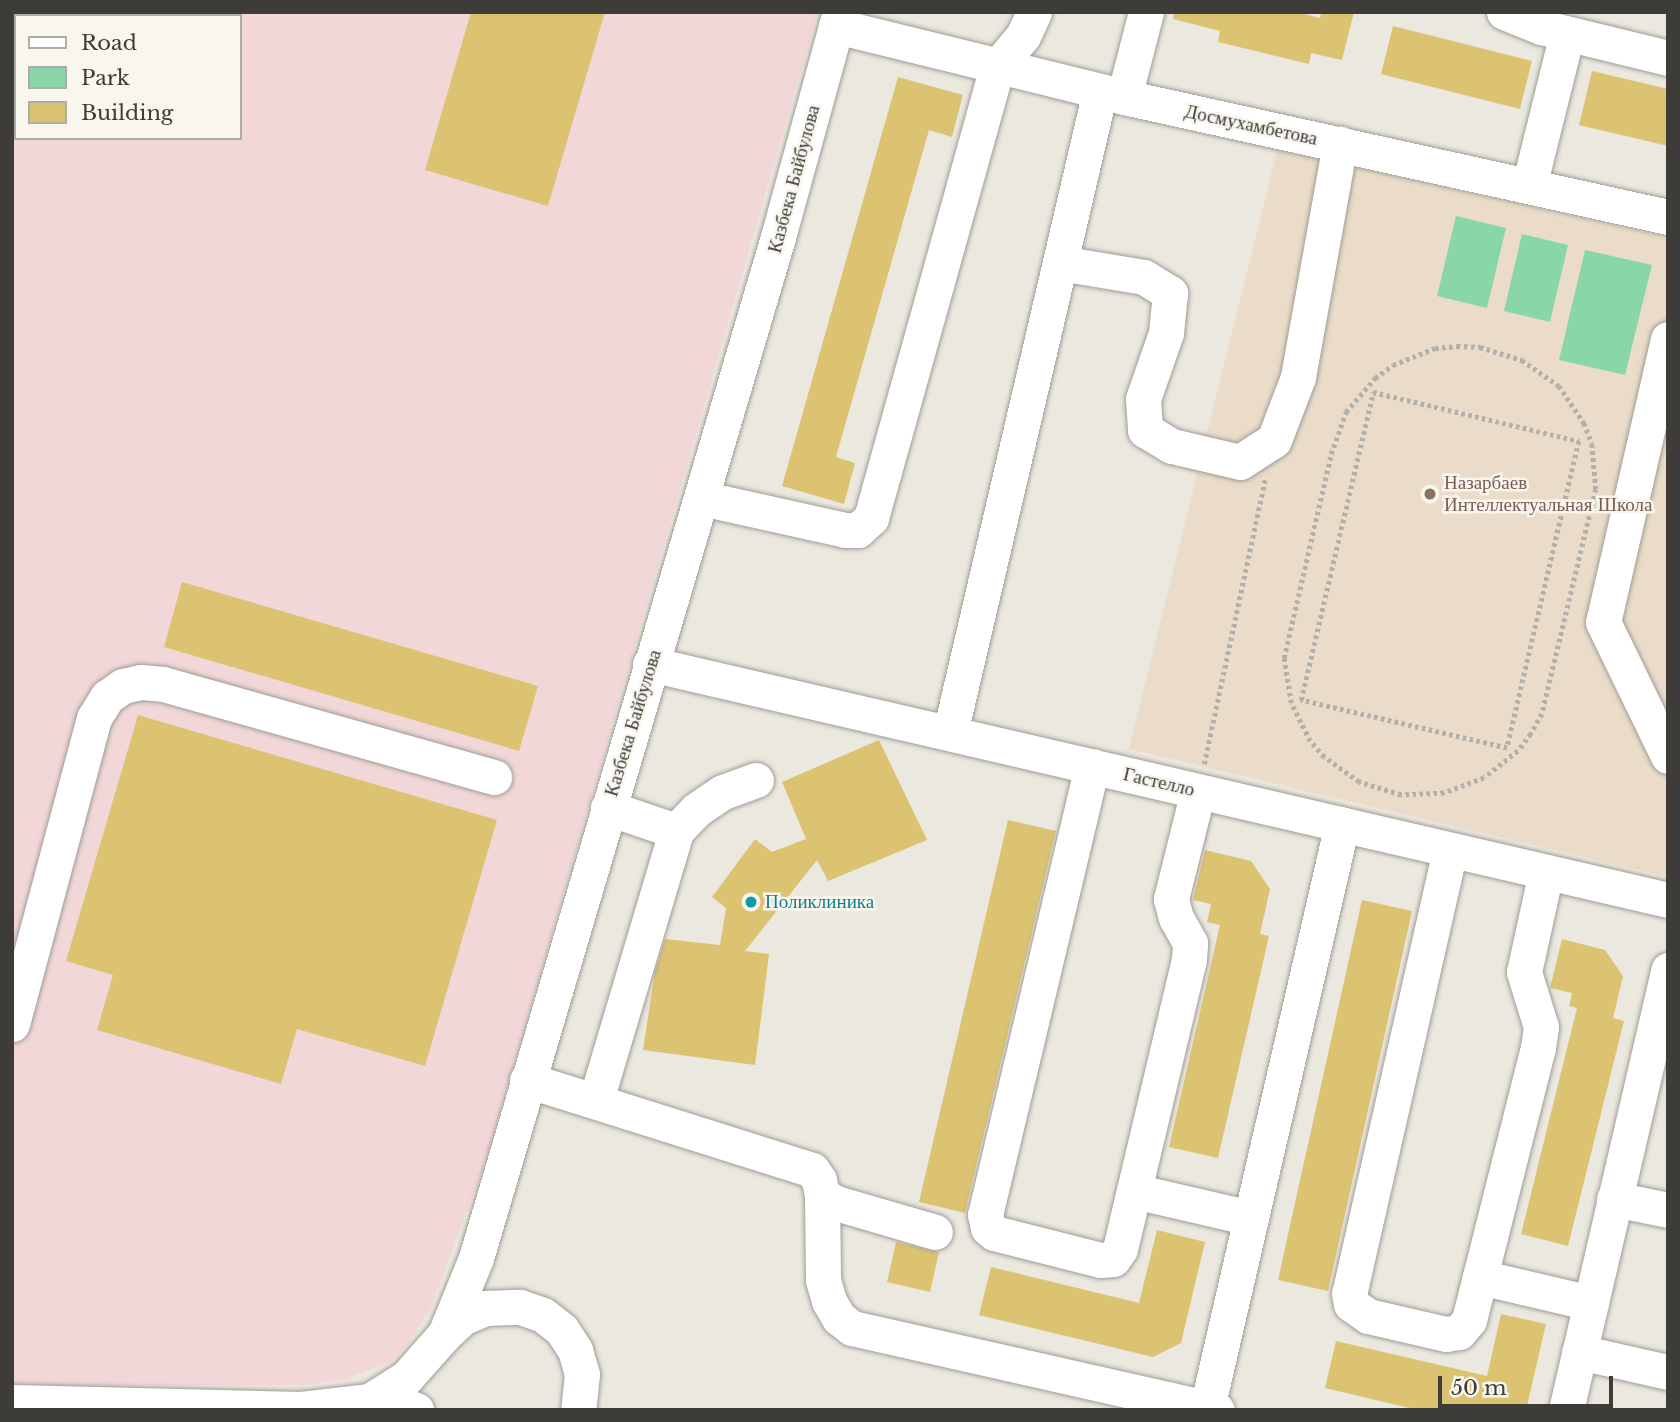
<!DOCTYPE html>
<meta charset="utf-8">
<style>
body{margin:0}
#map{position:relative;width:1680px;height:1422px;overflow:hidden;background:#ebe8e0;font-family:"Libre Baskerville",serif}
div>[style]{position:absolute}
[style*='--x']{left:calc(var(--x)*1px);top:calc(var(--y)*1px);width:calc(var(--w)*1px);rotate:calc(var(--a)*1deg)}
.industrial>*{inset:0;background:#f2d7d9}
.education>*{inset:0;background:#ebdcc9}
.green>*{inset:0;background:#89d7a8}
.building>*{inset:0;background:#dcc372}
.path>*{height:4.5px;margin-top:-2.25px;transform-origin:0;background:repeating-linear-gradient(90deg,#b2b0a9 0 3.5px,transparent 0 7px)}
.roads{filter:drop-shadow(0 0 2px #a09d95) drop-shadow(0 0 2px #a09d95)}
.minor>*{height:35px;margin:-17.5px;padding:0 17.5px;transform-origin:17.5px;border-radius:17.5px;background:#fff}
.dots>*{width:19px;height:19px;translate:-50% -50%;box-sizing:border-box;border:4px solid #f8f6ed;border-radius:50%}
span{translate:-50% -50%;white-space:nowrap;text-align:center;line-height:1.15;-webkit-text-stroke:5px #f8f6ed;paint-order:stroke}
.street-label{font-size:19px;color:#3d3c39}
.education-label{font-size:19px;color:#785e54}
.left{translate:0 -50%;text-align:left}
.culture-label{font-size:19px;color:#0d838f}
.frame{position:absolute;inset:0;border:14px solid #3d3c39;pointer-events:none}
.legend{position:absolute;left:14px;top:14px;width:228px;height:126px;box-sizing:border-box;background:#f8f6ed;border:2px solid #adaca5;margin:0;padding:9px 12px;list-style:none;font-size:21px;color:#3d3c39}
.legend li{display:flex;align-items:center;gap:14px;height:35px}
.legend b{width:35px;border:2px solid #adaca5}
.scale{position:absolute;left:1438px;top:1376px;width:175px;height:32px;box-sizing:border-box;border:4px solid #3d3c39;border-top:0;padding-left:9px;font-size:21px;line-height:24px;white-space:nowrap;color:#3d3c39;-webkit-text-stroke:5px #f8f6ed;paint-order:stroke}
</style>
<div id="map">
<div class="industrial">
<div style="clip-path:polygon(evenodd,12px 12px,818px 12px,488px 1154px,430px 1310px,406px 1347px,389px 1362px,344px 1380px,305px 1385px,12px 1385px,12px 12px,16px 16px,240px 16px,240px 138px,16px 138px,16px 16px)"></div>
</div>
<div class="education">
<div style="clip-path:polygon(1277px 150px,1668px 238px,1668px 877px,1129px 749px)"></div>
</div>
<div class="green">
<div style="clip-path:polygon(1456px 216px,1506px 228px,1487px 308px,1437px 296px)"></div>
<div style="clip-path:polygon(1522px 234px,1568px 245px,1550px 322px,1504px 311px)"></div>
<div style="clip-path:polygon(1585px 250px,1652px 265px,1625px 375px,1559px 360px)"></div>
</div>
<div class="building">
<div style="clip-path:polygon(471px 12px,605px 12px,548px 206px,425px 170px)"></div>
<div style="clip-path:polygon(1174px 12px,1297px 12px,1320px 18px,1321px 12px,1354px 12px,1342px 60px,1311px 53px,1309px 64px,1218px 42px,1220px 31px,1173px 19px)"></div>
<div style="clip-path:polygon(1393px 26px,1532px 61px,1520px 109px,1381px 74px)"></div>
<div style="clip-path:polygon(1592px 71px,1668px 89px,1668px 146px,1579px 125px)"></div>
<div style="clip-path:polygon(898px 77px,963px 95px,952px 137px,929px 130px,836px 457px,855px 463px,844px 504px,782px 486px)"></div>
<div style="clip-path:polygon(182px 582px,538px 686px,519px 751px,164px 647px)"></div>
<div style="clip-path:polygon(138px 715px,497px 820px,425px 1066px,297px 1029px,281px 1084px,97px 1030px,113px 975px,66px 961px)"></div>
<div style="clip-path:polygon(879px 740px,927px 840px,828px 881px,817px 860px,745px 951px,769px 954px,755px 1065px,643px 1050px,655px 971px,665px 939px,720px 945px,726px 908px,712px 897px,755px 839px,772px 852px,806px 839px,782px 782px)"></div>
<div style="clip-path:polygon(1008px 820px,1056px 831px,965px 1213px,919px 1202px)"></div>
<div style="clip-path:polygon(1205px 850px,1251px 861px,1270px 889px,1260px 934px,1269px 936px,1218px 1158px,1169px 1147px,1220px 925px,1207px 922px,1211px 904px,1193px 900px)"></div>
<div style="clip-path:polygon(1362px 900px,1412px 911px,1328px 1291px,1278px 1280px)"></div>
<div style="clip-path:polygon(1562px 939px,1605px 950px,1623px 976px,1613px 1018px,1624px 1021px,1568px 1246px,1521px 1234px,1577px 1008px,1569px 1006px,1572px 993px,1550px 988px)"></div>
<div style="clip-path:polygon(1157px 1230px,1205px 1242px,1181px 1343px,1153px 1357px,979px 1315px,991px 1267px,1139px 1303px)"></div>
<div style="clip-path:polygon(896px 1242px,939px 1252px,930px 1292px,887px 1282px)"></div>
<div style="clip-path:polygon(1501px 1314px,1546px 1324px,1526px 1410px,1418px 1410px,1325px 1388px,1336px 1341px,1487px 1376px)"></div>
</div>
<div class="path">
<div style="--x:1457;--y:346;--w:23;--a:2"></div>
<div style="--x:1480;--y:347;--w:44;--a:17.2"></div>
<div style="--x:1522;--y:360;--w:45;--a:35.1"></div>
<div style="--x:1559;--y:386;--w:45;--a:56"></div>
<div style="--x:1584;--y:423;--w:22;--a:69"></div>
<div style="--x:1592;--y:444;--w:45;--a:84.9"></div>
<div style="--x:1596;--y:489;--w:231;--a:103.5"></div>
<div style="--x:1542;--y:714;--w:23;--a:119"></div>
<div style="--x:1531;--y:734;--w:21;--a:127"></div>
<div style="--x:1518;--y:751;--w:43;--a:141.5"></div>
<div style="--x:1484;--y:778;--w:43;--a:159.4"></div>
<div style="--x:1444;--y:793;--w:43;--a:177.3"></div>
<div style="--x:1401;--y:795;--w:44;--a:-162.8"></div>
<div style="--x:1359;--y:782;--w:43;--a:-144.5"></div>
<div style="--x:1324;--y:757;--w:21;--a:-131"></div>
<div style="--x:1310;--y:741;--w:42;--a:-116.6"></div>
<div style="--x:1291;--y:703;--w:46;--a:-98.8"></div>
<div style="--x:1284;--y:658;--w:209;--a:-77"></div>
<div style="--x:1331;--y:454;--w:45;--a:-70.3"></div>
<div style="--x:1346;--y:412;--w:45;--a:-49.5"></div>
<div style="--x:1375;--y:378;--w:22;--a:-36"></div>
<div style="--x:1393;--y:365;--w:45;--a:-22"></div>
<div style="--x:1435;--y:348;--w:22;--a:-5"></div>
<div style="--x:1373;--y:392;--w:212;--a:13.4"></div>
<div style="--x:1579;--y:441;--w:315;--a:103.2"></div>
<div style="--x:1507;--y:748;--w:212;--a:-166.9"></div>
<div style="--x:1301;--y:700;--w:316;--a:-76.8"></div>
<div style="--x:1204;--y:764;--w:291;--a:-77.9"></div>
</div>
<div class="roads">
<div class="minor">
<div style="--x:1504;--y:12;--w:40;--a:22"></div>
<div style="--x:1541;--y:27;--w:131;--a:13.7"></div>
<div style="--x:836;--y:26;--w:297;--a:13.8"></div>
<div style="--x:1124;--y:97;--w:557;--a:12.44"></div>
<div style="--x:1124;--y:97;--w:88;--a:-75.5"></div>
<div style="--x:1529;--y:186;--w:157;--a:-76"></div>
<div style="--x:1060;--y:263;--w:85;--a:9.5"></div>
<div style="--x:1144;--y:277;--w:31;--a:32"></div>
<div style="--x:1170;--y:293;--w:40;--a:95.7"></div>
<div style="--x:1166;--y:333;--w:70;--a:109.2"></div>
<div style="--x:1143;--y:399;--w:31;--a:86"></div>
<div style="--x:1145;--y:430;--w:31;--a:31"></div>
<div style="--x:1172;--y:446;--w:70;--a:13.2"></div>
<div style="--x:1240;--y:462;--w:40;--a:-32.9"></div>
<div style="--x:1274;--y:440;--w:67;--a:-69.1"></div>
<div style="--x:1298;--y:377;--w:237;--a:-79.8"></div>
<div style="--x:1668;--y:339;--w:290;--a:102.9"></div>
<div style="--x:1603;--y:622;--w:149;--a:64.1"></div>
<div style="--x:701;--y:498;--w:148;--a:12.5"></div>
<div style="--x:845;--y:530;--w:13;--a:0"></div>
<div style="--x:858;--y:530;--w:18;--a:-43"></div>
<div style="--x:871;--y:518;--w:468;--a:-74.4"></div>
<div style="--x:997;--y:67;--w:40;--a:-50"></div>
<div style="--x:1023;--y:36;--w:26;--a:-65"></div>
<div style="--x:650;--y:664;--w:1045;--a:13.05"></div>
<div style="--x:950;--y:733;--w:659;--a:-76.85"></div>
<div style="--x:1092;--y:766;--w:461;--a:103.4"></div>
<div style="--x:985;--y:1214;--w:14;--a:78"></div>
<div style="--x:988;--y:1228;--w:8;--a:40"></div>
<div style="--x:994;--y:1233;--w:110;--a:14.2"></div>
<div style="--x:1101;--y:1260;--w:12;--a:-5"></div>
<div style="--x:1113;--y:1259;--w:12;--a:-55"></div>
<div style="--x:1120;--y:1249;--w:298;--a:-76.6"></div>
<div style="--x:1189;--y:959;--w:16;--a:-86"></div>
<div style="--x:1190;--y:943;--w:29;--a:-119"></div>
<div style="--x:1176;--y:918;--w:20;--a:-105"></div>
<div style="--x:1171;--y:899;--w:111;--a:-76"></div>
<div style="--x:676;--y:831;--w:29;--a:-46"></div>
<div style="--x:696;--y:810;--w:32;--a:-34"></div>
<div style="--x:723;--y:792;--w:35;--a:-20"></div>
<div style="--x:1450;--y:850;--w:454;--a:102.8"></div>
<div style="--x:1349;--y:1293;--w:11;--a:80"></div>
<div style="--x:1351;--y:1304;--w:21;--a:35"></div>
<div style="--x:1368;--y:1316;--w:80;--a:13"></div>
<div style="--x:1446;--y:1334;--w:13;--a:-9"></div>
<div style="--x:1459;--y:1332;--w:16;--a:-50"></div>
<div style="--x:1469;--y:1320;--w:281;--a:-75.8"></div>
<div style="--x:1538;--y:1048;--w:21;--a:-82"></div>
<div style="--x:1541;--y:1027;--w:58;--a:-107.2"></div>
<div style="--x:1524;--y:972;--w:102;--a:-77.6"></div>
<div style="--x:12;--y:1024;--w:317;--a:-75"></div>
<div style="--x:94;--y:718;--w:25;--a:-58"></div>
<div style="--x:107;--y:697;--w:19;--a:-35"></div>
<div style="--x:123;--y:686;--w:18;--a:-13"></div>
<div style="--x:141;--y:682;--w:22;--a:5"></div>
<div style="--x:163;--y:684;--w:344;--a:15.7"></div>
<div style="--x:527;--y:1080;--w:299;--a:17.5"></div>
<div style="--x:812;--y:1170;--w:12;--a:55"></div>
<div style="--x:819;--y:1180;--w:15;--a:79"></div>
<div style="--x:822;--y:1195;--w:85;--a:89.3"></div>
<div style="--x:823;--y:1280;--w:22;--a:74"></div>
<div style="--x:829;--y:1301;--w:20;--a:60"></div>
<div style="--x:839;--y:1318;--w:16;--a:38"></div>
<div style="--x:852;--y:1328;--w:374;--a:12.7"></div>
<div style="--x:596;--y:1100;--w:281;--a:-73.4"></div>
<div style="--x:676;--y:831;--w:72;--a:-161.3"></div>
<div style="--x:1134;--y:1191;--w:120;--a:13"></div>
<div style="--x:822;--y:1195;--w:16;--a:30"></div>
<div style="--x:836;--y:1203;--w:103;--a:16.3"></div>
<div style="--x:1614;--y:1199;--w:55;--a:11.5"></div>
<div style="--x:1480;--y:1277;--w:114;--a:13.2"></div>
<div style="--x:443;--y:1336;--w:26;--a:-43"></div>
<div style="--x:462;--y:1318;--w:25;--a:-23"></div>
<div style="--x:485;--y:1308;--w:35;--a:-2"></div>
<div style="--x:520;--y:1307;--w:24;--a:19"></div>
<div style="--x:543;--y:1315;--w:24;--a:38"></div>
<div style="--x:562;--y:1330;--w:24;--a:57"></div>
<div style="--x:575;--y:1350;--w:25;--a:74"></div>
<div style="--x:582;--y:1374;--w:36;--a:96"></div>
<div style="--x:1579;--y:1352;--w:91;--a:12.7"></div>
<div style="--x:371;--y:1400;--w:41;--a:-32.2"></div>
<div style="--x:406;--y:1378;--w:59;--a:-48.4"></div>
<div style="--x:445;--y:1334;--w:82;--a:-67.8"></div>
<div style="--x:476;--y:1258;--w:1065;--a:-73.52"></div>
<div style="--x:778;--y:237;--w:233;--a:-74.6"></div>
<div style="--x:12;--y:1402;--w:289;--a:1.4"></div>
<div style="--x:301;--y:1409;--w:78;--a:-6.7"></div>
<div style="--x:378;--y:1400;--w:18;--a:6"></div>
<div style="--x:396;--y:1402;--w:22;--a:22"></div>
<div style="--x:1207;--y:1408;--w:599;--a:-76.98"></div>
<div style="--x:1566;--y:1410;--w:452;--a:-76.9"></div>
</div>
</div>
<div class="dots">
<div style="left:1430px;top:494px;background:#8d6e63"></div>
<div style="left:751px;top:902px;background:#0f9aa8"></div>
</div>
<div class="street-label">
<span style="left:1251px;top:125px;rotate:12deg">Досмухамбетова</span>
<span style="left:794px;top:179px;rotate:-75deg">Казбека Байбулова</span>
<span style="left:633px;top:723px;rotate:-73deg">Казбека Байбулова</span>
<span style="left:1159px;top:782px;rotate:13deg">Гастелло</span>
</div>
<div class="education-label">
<span class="left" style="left:1444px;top:494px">Назарбаев<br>Интеллектуальная Школа</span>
</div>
<div class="culture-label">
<span class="left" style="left:765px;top:902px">Поликлиника</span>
</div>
<div class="frame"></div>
<ul class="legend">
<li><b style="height:9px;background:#fff"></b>Road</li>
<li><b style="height:19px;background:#89d7a8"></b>Park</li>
<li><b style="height:19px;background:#dcc372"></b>Building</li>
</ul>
<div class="scale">50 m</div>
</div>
